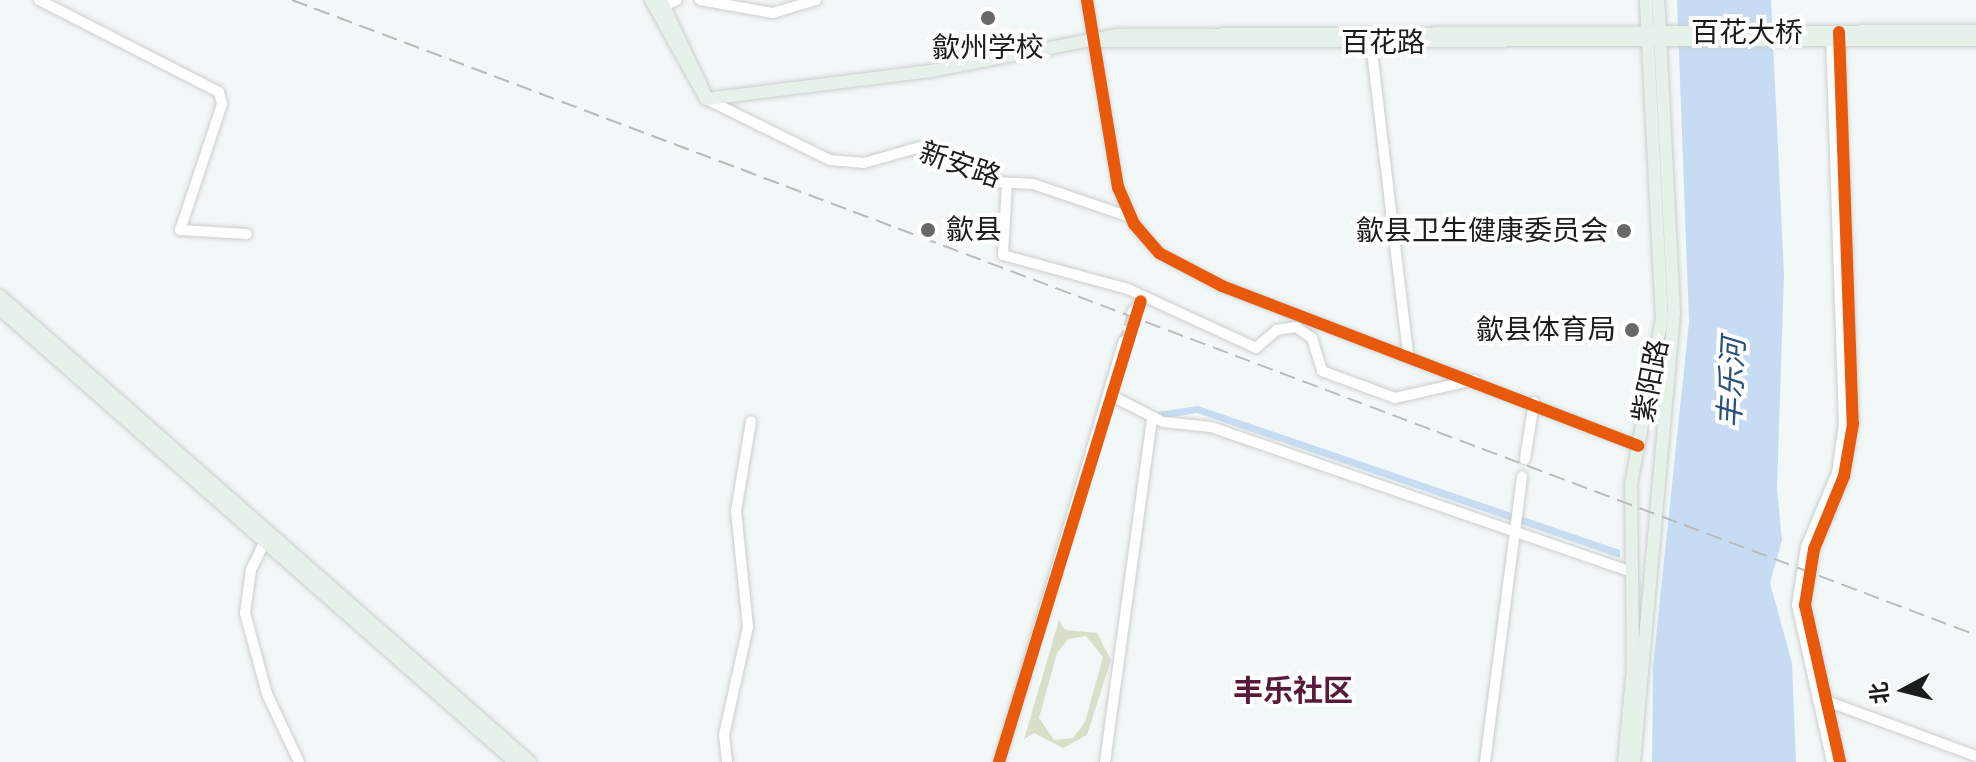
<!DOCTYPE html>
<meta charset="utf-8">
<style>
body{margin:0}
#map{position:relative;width:1976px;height:762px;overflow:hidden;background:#f2f8f7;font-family:"Roboto Condensed","Noto Sans SC",sans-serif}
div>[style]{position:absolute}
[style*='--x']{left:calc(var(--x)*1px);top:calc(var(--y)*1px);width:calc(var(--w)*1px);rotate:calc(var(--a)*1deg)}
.green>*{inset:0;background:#d8dfc9}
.water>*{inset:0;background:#c7dcf2}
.minor-tunnel>*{height:10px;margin-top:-5px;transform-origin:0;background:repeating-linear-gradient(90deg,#d1d7d6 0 10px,transparent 0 15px)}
.roads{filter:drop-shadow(0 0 2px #cacece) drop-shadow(0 0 2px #cacece)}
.minor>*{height:10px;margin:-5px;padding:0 5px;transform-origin:5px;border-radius:5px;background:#fdfefe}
.major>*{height:12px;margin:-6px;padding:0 6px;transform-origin:6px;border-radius:6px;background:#e6f1ea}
.rail>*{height:2px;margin-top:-1px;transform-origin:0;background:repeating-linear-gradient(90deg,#b9baba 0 16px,transparent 0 24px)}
.cycleway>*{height:12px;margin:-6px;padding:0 6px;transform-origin:6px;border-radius:6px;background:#e8590c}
.dots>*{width:22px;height:22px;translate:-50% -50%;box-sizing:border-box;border:4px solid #fff;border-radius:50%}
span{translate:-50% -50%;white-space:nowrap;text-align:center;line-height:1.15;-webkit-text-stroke:8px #fff;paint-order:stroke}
.street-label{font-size:28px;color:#191d1c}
.poi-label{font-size:28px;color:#191d1c}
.left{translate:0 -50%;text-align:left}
.right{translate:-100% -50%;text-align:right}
.water-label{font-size:30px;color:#28517b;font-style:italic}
.neighbourhood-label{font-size:30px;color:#58193a;font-weight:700}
.north{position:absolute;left:1864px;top:650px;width:80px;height:80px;-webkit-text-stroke:6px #fff;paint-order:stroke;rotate:263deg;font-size:22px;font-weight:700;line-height:32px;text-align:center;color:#191d1c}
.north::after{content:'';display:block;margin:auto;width:28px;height:36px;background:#191d1c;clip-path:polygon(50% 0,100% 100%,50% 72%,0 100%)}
</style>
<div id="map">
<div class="green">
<div style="clip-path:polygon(evenodd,1059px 620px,1065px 630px,1097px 633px,1111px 660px,1087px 735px,1063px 748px,1034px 733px,1024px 739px,1059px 620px,1086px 636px,1103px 657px,1085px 722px,1073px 738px,1054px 740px,1039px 718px,1057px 653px,1068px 639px,1086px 636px)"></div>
</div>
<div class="water">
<div style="clip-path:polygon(1677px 0,1771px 0,1784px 274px,1777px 489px,1782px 540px,1770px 583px,1792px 663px,1796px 762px,1652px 762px,1653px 666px,1689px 322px)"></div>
<div style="clip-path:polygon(1198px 406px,1620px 550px,1620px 558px,1197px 413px,1165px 418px,1157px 412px)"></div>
</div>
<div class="minor-tunnel">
<div style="--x:1124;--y:341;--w:29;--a:-74"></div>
</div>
<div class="roads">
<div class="minor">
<div style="--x:39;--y:0;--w:202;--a:27.1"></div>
<div style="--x:219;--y:92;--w:12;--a:76"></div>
<div style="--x:222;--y:104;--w:133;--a:108.4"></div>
<div style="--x:180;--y:230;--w:67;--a:3.4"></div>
<div style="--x:700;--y:0;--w:74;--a:10.1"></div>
<div style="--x:773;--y:13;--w:45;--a:-16.8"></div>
<div style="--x:1087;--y:0;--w:190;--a:80.6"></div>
<div style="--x:1118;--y:187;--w:40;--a:66.6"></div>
<div style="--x:1134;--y:224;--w:38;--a:49"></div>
<div style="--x:1159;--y:253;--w:71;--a:27.6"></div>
<div style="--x:1222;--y:286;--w:446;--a:21"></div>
<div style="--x:664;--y:6;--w:14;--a:-25"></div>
<div style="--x:1839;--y:33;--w:391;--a:87.9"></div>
<div style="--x:1853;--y:424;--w:53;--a:99.8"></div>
<div style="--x:1844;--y:476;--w:79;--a:112.3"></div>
<div style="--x:1814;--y:549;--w:57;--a:99.1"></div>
<div style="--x:1805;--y:605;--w:161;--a:77.4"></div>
<div style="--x:1831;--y:34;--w:390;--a:88.1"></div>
<div style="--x:1844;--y:424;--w:49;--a:98.1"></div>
<div style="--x:1837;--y:473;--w:80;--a:112.7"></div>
<div style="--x:1806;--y:547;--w:59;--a:98.8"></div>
<div style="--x:1797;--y:605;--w:161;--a:77.4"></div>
<div style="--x:1371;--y:43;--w:314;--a:83.2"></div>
<div style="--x:706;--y:99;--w:138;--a:26.2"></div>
<div style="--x:830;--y:160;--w:34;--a:5"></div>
<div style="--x:864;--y:163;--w:58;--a:-15.9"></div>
<div style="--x:920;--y:147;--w:85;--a:24.4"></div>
<div style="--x:997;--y:182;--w:36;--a:3"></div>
<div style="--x:1033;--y:184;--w:102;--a:18.8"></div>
<div style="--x:1007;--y:183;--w:72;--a:93.2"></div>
<div style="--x:1003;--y:255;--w:130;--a:15.2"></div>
<div style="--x:1128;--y:289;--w:141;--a:24.7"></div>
<div style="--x:1256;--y:348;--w:28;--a:-41"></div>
<div style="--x:1277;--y:330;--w:19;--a:-9"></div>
<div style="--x:1296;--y:327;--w:19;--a:35"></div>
<div style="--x:1312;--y:338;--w:34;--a:73"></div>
<div style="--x:1322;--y:371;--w:78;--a:20.3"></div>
<div style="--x:1395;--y:398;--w:82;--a:-12.7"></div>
<div style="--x:1132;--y:313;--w:15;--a:-53"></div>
<div style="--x:1108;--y:394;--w:62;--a:27"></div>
<div style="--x:1163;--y:422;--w:48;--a:5.9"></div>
<div style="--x:1211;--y:427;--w:443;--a:19"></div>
<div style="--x:1525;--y:459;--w:58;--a:-81"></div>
<div style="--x:266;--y:539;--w:34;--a:116"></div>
<div style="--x:251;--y:570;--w:43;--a:97.9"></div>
<div style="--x:245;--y:613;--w:84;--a:74.8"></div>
<div style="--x:267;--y:694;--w:75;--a:64.8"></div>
<div style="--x:1821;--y:699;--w:165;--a:20.2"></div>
<div style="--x:727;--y:762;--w:27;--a:-96"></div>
<div style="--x:724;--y:735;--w:111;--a:-77.5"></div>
<div style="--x:748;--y:627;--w:117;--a:-95.9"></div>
<div style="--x:736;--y:511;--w:91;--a:-80.5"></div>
<div style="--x:999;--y:762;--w:439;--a:-73.5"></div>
<div style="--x:1105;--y:762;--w:346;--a:-82.2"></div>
<div style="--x:1485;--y:762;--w:288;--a:-82.6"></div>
</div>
<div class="major">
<div style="--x:651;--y:0;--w:113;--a:60.9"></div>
<div style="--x:661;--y:0;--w:102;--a:64.9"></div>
<div style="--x:1103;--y:41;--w:873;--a:-0.07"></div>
<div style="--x:706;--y:99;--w:227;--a:-7.1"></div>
<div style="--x:931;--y:71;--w:189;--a:-11"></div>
<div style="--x:1117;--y:35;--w:859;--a:-0.27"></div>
<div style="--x:0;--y:296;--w:706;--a:41.32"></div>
<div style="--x:0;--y:309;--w:686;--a:41.34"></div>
<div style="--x:1624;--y:762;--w:93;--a:-84.5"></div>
<div style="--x:1633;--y:669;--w:185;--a:-90.6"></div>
<div style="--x:1631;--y:484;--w:168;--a:-79.4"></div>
<div style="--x:1662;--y:319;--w:319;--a:-92.9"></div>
<div style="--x:1634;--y:762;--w:452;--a:-84.9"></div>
<div style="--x:1674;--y:312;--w:312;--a:-92.9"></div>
</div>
</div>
<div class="rail">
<div style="--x:292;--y:0;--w:1800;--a:20.66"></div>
</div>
<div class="cycleway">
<div style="--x:1087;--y:0;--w:190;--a:80.6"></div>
<div style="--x:1118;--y:187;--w:40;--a:66.6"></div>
<div style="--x:1134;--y:224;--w:38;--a:49"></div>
<div style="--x:1159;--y:253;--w:71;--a:27.6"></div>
<div style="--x:1222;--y:286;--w:446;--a:21"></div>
<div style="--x:1839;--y:32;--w:392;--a:88"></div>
<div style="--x:1853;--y:424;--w:53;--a:99.8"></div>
<div style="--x:1844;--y:476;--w:79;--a:112.3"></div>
<div style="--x:1814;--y:549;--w:57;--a:99.1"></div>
<div style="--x:1805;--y:605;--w:161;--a:77.4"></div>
<div style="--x:999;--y:762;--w:482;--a:-72.9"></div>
</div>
<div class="dots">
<div style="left:988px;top:18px;background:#656a69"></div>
<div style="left:928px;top:230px;background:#656a69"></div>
<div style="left:1624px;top:231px;background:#656a69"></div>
<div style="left:1632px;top:330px;background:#656a69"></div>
</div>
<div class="street-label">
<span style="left:1747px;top:33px">百花大桥</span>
<span style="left:1383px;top:43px">百花路</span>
<span style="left:960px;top:165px;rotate:19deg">新安路</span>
<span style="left:1651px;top:381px;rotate:-79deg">紫阳路</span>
</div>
<div class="poi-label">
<span style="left:988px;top:48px">歙州学校</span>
<span class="left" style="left:946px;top:230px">歙县</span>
<span class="right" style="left:1608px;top:231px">歙县卫生健康委员会</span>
<span class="right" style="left:1616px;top:330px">歙县体育局</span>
</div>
<div class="water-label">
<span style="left:1732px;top:383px;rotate:-87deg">丰乐河</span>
</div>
<div class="neighbourhood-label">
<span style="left:1293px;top:691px">丰乐社区</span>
</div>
<div class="north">北</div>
</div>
